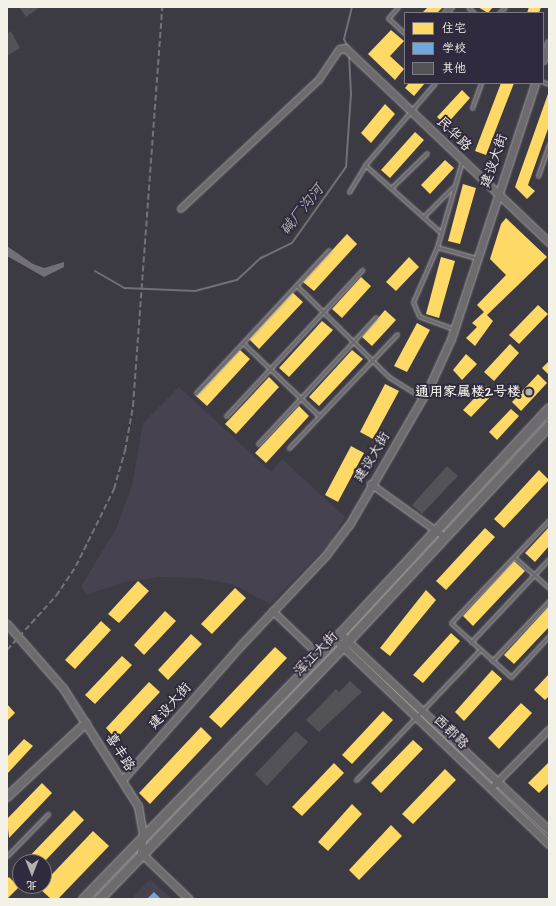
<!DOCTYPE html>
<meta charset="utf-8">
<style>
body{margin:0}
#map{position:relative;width:556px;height:906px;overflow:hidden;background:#3c3a43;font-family:"Architects Daughter","LXGW WenKai TC",sans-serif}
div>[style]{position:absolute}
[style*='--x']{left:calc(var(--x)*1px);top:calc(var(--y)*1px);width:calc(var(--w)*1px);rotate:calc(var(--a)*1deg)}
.built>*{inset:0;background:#464250}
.water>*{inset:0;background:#736f76}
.homes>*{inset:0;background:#ffd966}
.schools>*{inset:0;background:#6fa8dc}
.stream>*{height:2px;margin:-1px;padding:0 1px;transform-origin:1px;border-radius:1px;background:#736f76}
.building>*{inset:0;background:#535257}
.roads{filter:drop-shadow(0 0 1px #9f9ea0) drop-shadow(0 0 1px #9f9ea0)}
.service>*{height:3px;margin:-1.5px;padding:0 1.5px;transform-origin:1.5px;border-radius:1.5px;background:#6e6b6e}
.minor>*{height:5.5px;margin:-2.75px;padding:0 2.75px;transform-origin:2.75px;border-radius:2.75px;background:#6e6b6e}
.tertiary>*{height:7px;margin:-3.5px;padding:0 3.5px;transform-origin:3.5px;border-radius:3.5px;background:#6e6b6e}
.secondary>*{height:8px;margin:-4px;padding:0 4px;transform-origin:4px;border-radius:4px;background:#6e6b6e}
.primary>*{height:9px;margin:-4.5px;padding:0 4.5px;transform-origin:4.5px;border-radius:4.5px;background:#6e6b6e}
.rail>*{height:2px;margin-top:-1px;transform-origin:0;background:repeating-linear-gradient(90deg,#747276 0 6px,transparent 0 9px)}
.dots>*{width:11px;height:11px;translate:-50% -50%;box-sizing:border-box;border:2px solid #2f2a3d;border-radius:50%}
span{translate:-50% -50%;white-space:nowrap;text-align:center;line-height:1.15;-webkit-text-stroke:4px #2f2a3d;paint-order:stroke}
.street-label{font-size:14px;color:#f4f1e8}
.poi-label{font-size:14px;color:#f4f1e8;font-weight:700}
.right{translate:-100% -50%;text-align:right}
.water-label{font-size:15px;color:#b6b2b2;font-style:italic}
.frame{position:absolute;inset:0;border:8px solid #f4f1e8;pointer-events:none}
.legend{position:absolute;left:404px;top:12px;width:140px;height:72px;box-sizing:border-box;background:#2f2a3d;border:1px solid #7e7a81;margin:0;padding:5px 7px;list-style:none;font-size:12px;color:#f4f1e8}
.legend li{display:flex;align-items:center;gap:8px;height:20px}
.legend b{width:20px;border:1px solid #7e7a81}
.north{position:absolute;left:12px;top:854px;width:40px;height:40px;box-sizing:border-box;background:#2f2a3d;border:1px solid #7e7a81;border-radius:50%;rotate:180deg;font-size:11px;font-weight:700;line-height:16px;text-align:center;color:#f4f1e8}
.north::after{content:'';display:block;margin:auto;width:14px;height:18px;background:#b4b1ae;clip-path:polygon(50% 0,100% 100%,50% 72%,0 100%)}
</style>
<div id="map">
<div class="built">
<div style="clip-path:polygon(179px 387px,271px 472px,282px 459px,345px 517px,331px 542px,270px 604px,232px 584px,198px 578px,160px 577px,125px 582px,86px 595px,81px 586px,116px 529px,132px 485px,143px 423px)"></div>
<div style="clip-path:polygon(150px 879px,172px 899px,131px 899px)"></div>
</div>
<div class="water">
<div style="clip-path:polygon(7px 246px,33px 264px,44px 268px,64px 262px,64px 267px,44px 277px,7px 256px)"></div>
</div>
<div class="homes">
<div style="clip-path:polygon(428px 7px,443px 7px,437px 13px,422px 13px)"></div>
<div style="clip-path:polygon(478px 7px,493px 7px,488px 13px)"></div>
<div style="clip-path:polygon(529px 7px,541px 7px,539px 13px,527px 13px)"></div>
<div style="clip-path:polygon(391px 30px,404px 41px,390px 56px,404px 69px,395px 80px,368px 54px)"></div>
<div style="clip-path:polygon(409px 83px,425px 83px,414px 96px,405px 88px)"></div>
<div style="clip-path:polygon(501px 83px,514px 83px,486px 155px,475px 151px)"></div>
<div style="clip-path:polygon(462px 90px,470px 98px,446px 125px,437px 117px)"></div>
<div style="clip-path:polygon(549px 91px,549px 126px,528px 185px,535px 191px,527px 199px,515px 187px)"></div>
<div style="clip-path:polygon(385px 104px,395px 114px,371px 143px,361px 133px)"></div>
<div style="clip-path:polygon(415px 132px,424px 140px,390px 178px,381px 170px)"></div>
<div style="clip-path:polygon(445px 160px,454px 168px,430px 194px,421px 185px)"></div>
<div style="clip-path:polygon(463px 184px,476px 188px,460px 244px,448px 241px)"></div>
<div style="clip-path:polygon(506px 218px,547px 257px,487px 315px,493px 321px,475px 346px,466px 338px,477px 327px,472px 323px,484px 312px,477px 305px,506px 275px,490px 259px,501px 224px)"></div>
<div style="clip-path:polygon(347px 234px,357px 244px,314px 291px,303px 282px)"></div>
<div style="clip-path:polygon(409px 257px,419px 267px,396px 291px,386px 282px)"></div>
<div style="clip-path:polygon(441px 257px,455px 261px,439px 318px,426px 314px)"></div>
<div style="clip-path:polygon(361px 277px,371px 286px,342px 318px,332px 309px)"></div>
<div style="clip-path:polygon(292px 292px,303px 302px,259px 349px,249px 339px)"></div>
<div style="clip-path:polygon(538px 305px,548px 314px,519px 344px,509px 335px)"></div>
<div style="clip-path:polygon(385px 310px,396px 320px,372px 346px,362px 337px)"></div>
<div style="clip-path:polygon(322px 321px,333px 330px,289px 377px,279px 368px)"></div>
<div style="clip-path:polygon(417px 323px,430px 330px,407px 372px,394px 366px)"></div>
<div style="clip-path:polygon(510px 344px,519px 353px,494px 381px,484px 372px)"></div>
<div style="clip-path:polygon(240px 350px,250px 359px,207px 406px,196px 396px)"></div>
<div style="clip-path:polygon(352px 350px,363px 359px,319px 406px,309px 397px)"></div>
<div style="clip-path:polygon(466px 354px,477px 364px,462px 380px,453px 370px)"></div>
<div style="clip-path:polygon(549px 361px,549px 375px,542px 368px)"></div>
<div style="clip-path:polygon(538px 374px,547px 383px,521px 411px,512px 402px)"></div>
<div style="clip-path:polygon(269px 377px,279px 387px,236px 434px,225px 424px)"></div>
<div style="clip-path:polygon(385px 384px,399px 391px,373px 439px,360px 432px)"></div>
<div style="clip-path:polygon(486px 386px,494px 393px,471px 417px,463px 410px)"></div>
<div style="clip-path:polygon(299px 406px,309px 416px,266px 463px,255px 453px)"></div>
<div style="clip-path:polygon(511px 409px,519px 416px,497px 440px,489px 432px)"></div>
<div style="clip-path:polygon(351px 446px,364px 453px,338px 502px,325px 495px)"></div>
<div style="clip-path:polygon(539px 470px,549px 480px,504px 528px,494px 519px)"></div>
<div style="clip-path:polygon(549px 527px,549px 546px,535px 562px,525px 553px)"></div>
<div style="clip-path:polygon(485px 528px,495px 537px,446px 590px,436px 581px)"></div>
<div style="clip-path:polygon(514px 561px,525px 571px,473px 626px,463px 616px)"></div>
<div style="clip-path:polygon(138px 581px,149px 591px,119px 623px,108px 614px)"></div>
<div style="clip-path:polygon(235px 588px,246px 598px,212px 634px,201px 624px)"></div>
<div style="clip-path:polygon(426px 590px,436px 600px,390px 656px,380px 648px)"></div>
<div style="clip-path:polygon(549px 606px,549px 627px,514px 664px,504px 655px)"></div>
<div style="clip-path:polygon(165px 611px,176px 621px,144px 655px,134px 645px)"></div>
<div style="clip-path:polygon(101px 621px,111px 630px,75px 669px,65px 660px)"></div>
<div style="clip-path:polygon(451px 633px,460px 641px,423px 683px,413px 675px)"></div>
<div style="clip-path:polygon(191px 634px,202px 644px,168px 680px,158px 670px)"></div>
<div style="clip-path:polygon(275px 647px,287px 658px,221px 728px,209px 717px)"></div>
<div style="clip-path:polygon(122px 656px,132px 665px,95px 704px,85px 695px)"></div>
<div style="clip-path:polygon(492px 670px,502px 679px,464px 721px,455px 712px)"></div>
<div style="clip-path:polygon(549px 674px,549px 696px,545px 700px,534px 690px)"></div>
<div style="clip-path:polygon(149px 682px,160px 692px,116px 739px,106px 728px)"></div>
<div style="clip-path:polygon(521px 703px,532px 713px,499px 749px,488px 738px)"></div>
<div style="clip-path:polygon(7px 704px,15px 713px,7px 721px)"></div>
<div style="clip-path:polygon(383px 711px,393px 720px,352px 764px,342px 755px)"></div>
<div style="clip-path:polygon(201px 727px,212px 738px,150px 804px,139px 793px)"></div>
<div style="clip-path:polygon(24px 739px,33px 746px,7px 774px,7px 757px)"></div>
<div style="clip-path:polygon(413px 740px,423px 749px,381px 793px,371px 783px)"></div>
<div style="clip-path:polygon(549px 762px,549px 783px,539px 793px,528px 783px)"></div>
<div style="clip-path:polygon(334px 763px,344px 773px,302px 816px,292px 807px)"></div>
<div style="clip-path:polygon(445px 769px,456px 780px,413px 824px,402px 814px)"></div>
<div style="clip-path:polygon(42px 783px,52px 793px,9px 838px,7px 819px)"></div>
<div style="clip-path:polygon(352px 804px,362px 814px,328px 851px,318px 842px)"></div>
<div style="clip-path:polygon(74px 810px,84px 820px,44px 862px,24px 862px)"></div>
<div style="clip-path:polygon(391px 825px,402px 836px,359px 880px,349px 870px)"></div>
<div style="clip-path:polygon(93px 831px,109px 846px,58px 899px,51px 899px,39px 888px)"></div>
<div style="clip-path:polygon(9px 877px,19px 887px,7px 899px,7px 879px)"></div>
</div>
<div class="schools">
<div style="clip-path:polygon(154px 892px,161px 899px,147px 899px)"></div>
</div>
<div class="stream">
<div style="--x:349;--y:49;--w:11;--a:-117"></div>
<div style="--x:344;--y:39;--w:33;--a:-76"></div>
<div style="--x:95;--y:271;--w:34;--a:30"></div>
<div style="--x:125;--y:288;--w:70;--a:2.5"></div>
<div style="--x:195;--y:291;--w:43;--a:-14.7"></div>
<div style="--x:237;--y:280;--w:33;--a:-43"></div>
<div style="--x:261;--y:258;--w:34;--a:-26"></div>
<div style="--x:292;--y:243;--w:93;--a:-54.6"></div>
<div style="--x:346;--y:167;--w:73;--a:-86.1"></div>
<div style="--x:351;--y:94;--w:40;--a:-92.9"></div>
</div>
<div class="building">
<div style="clip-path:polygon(19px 7px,40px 7px,26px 17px)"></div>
<div style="clip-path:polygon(11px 31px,20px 48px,7px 56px,7px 34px)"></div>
<div style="clip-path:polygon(447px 466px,458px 476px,422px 514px,412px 505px)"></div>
<div style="clip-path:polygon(350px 681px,362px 692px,319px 732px,306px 720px,336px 689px,339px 692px)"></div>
<div style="clip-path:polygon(296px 731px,308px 742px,267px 786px,255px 774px)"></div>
</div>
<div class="roads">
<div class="service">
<div style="--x:398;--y:7;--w:15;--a:132"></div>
<div style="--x:388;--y:18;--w:23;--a:43"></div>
<div style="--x:468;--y:7;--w:8;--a:45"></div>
<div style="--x:499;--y:13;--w:8;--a:-45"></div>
<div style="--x:543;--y:82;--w:6;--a:18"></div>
<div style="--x:435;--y:83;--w:108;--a:130.5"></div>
<div style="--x:365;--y:165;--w:102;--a:41.8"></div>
<div style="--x:472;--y:108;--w:27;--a:-70"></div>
<div style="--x:538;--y:176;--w:34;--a:-71"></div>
<div style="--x:391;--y:188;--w:50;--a:-44.2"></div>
<div style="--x:349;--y:192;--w:31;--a:-59"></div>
<div style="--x:423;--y:217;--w:42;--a:-45"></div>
<div style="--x:437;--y:247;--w:41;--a:15.8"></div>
<div style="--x:297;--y:286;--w:129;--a:44.7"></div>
<div style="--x:389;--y:377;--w:39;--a:32"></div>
<div style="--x:454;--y:329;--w:37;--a:-160"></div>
<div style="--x:419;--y:316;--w:15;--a:-113"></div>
<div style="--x:413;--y:302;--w:60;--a:-66.4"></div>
<div style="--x:437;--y:247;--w:90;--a:-73.8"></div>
<div style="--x:243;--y:343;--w:105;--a:43.8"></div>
<div style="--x:196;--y:393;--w:195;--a:-47.1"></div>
<div style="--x:226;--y:416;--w:200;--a:-47"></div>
<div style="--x:258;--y:444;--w:173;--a:-47.1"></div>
<div style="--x:289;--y:448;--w:157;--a:-46.5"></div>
<div style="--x:549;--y:520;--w:142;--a:133.6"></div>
<div style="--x:451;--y:623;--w:81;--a:42"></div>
<div style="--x:511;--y:677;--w:56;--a:-47.2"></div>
<div style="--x:514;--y:557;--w:47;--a:41.5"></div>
<div style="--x:471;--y:642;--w:114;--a:-46.8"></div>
<div style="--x:492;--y:661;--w:83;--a:-46.5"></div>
<div style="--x:356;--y:780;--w:180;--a:-46.4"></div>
<div style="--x:7;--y:856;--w:59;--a:-45.7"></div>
</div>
<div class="minor">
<div style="--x:446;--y:13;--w:8;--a:-50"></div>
<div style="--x:181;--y:209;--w:189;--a:-43.1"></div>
<div style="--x:319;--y:80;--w:37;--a:-56"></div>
<div style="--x:371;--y:484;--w:91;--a:35.6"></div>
<div style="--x:273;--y:611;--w:64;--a:43.7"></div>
<div style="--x:491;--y:789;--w:83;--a:-45.5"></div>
</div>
<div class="tertiary">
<div style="--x:340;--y:49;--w:5;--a:-11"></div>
<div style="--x:345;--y:48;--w:282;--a:43.6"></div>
<div style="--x:543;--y:60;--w:18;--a:-71"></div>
<div style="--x:7;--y:624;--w:85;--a:48.8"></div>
<div style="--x:63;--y:688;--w:140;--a:57.6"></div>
<div style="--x:138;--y:806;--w:27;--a:80"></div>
<div style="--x:143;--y:833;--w:20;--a:96"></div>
<div style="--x:141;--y:853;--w:66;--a:43.8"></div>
<div style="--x:339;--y:633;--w:288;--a:43.2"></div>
<div style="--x:335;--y:639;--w:296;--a:43.8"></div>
<div style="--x:122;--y:780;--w:180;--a:-48.6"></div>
<div style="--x:241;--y:645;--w:124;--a:-46.6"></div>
<div style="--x:326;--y:555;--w:38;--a:-53"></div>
<div style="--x:349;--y:525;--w:162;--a:-59.9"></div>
<div style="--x:430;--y:385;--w:51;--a:-65.5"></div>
<div style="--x:451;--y:339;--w:269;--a:-71.8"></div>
</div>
<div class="secondary">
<div style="--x:7;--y:797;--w:108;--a:-43.1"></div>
</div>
<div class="primary">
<div style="--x:83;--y:899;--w:362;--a:-45.9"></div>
<div style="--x:335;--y:639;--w:315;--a:-47.2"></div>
<div style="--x:99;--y:899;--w:351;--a:-46"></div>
<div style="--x:343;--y:646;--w:302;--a:-47"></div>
</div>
</div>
<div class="rail">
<div style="--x:7;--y:650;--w:73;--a:-47.8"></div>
<div style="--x:56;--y:596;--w:36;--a:-56"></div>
<div style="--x:76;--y:566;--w:86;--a:-63.7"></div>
<div style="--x:114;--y:489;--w:40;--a:-74"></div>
<div style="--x:125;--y:451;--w:46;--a:-79.9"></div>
<div style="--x:133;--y:406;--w:400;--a:-85.8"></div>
</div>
<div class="dots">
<div style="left:529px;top:392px;background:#b4b1ae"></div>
</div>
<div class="street-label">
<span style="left:454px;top:134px;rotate:45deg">民华路</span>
<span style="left:494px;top:161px;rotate:-71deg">建设大街</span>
<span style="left:372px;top:457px;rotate:-59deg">建设大街</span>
<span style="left:316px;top:654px;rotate:-46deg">浑江大街</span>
<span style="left:170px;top:706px;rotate:-49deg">建设大街</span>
<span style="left:451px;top:732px;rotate:44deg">西郡路</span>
<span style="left:120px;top:752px;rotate:58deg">喜丰路</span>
</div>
<div class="poi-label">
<span class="right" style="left:521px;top:392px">通用家属楼2号楼</span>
</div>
<div class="water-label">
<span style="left:302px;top:210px;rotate:-52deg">碱厂沟河</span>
</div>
<div class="frame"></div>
<ul class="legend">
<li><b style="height:11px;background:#ffd966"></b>住宅</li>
<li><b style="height:11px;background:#6fa8dc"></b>学校</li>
<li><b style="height:11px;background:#535257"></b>其他</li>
</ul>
<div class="north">北</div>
</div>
